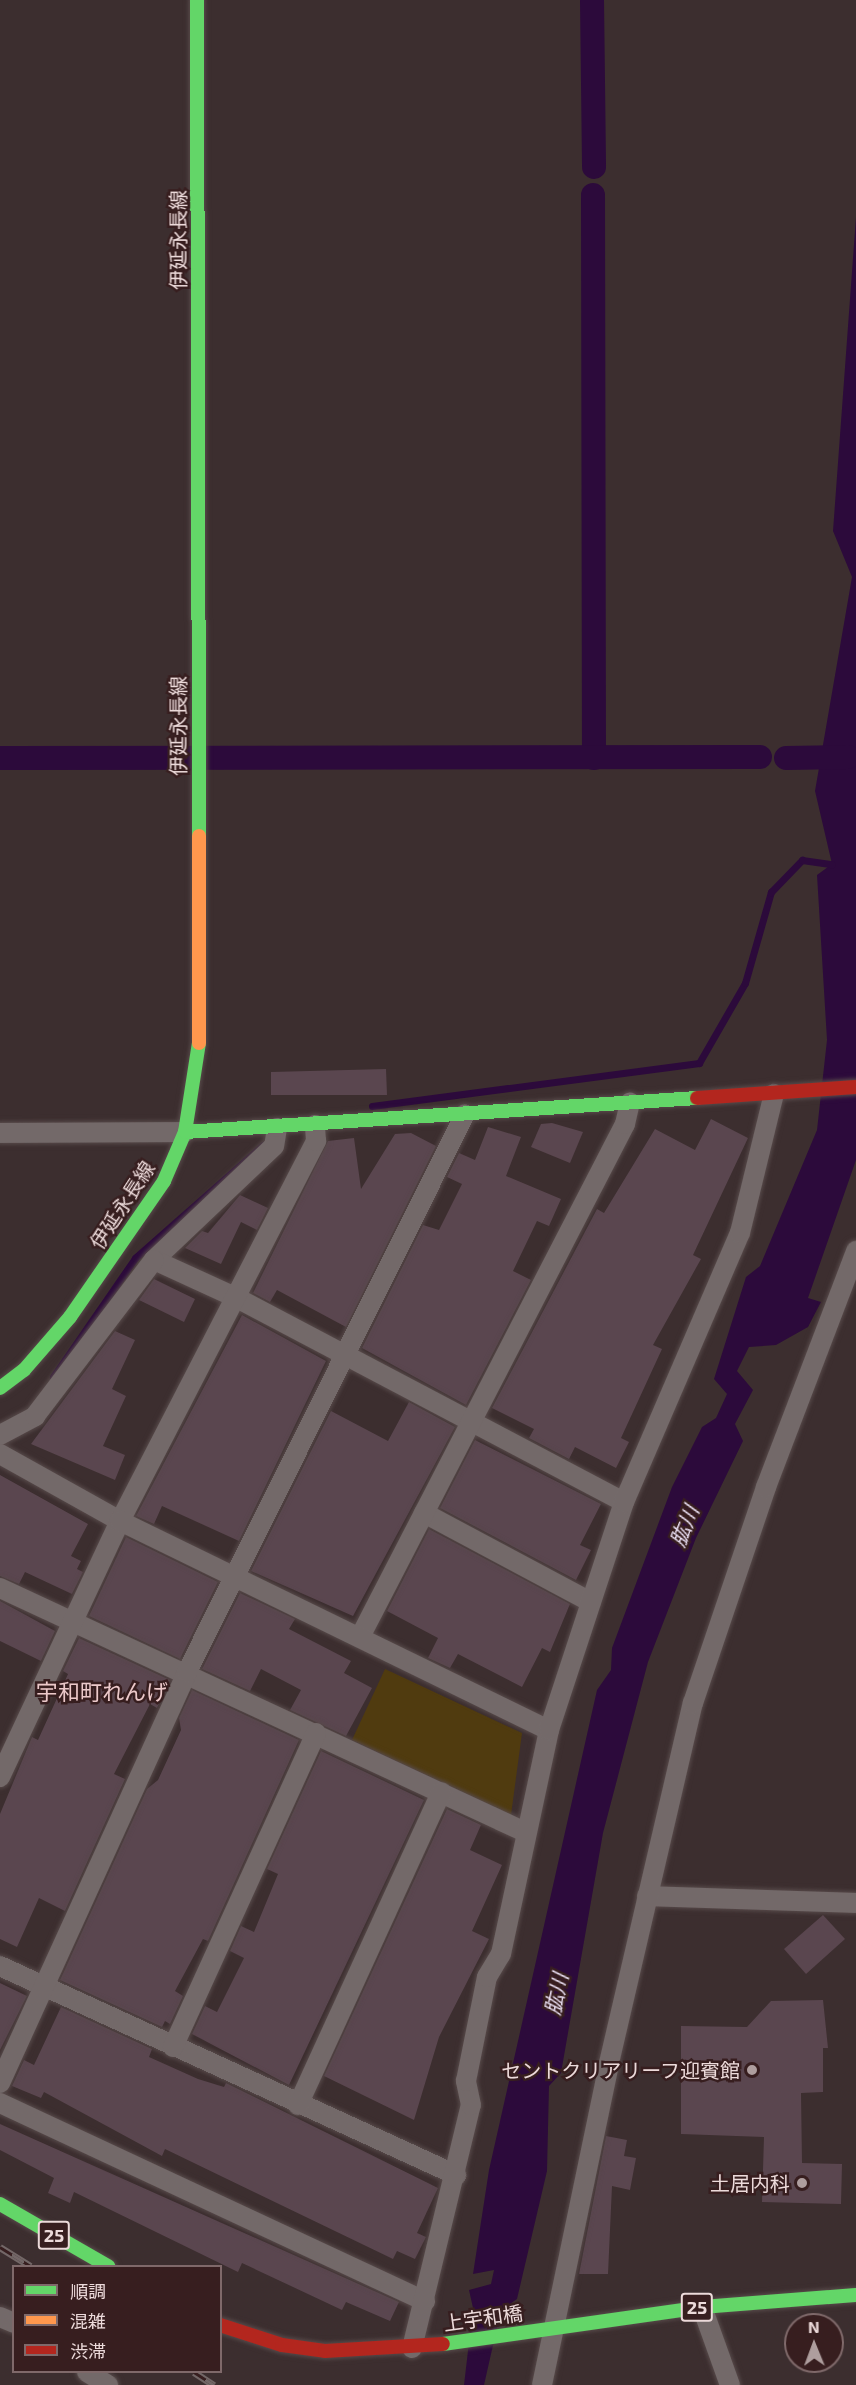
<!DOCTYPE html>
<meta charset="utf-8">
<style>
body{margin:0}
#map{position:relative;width:856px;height:2385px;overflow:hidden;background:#3c2e2f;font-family:"Exo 2","Noto Sans JP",sans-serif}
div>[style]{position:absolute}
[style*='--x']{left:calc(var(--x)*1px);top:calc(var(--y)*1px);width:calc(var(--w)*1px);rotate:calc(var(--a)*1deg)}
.green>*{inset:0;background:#503b0f}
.water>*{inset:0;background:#2c0a3b}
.stream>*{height:7px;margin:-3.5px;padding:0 3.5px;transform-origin:3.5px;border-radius:3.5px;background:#2c0a3b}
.canal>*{height:24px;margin:-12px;padding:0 12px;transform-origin:12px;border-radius:12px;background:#2c0a3b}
.building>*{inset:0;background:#5a464f}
.roads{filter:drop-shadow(0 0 2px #574a4a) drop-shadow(0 0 2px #574a4a)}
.street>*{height:20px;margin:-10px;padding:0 10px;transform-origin:10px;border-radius:10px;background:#736969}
.fast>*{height:14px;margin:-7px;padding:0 7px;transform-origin:7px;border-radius:7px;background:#63d668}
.slow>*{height:14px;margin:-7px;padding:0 7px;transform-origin:7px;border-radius:7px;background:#ff974d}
.jam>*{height:14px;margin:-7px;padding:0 7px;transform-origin:7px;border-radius:7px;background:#b3261e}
.rail>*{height:7px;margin-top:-3.5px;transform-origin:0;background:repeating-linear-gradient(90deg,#371e1f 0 14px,#736767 0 28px);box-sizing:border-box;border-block:2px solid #736767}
.dots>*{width:16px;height:16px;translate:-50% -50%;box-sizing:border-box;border:3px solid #371e1f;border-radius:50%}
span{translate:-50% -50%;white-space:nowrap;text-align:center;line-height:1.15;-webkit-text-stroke:5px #371e1f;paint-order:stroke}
.shield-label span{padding:2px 4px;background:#371e1f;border:2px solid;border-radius:4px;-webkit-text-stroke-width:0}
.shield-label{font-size:18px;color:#ecdada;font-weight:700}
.street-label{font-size:20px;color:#ecdada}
.poi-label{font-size:20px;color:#ecdada}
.right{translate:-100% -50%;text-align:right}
.water-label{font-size:21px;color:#e9def2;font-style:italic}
.quarter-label{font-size:22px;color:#ecc9ca}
.legend{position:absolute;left:12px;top:2265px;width:210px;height:108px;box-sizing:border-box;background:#371e1f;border:2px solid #7f696a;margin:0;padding:8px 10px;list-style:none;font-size:18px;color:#ecdada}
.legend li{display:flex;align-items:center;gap:12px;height:30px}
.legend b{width:30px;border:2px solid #7f696a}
.north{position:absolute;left:784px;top:2313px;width:60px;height:60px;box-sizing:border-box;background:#371e1f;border:2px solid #7f696a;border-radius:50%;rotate:359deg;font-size:16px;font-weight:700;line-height:24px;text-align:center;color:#ecdada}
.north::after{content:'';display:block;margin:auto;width:21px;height:27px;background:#ae9e9e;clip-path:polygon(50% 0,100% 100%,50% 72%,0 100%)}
</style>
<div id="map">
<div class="green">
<div style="clip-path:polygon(385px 1669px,522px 1733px,511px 1815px,352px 1740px)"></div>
</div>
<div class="water">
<div style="clip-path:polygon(856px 217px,856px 1160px,808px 1298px,821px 1302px,808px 1327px,776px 1345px,749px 1347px,737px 1371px,753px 1390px,735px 1424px,743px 1441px,696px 1538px,648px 1662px,603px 1833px,561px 2073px,549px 2086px,547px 2171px,517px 2299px,501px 2310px,484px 2385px,464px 2385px,473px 2308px,469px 2290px,491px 2284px,494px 2270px,473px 2274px,489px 2170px,597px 1690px,611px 1670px,612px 1648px,672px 1487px,702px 1427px,716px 1418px,727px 1394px,714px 1379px,746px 1277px,760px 1266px,817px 1130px,827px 1040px,817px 875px,832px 864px,815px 791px,852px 577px,833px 531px)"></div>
</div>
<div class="stream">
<div style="--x:372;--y:1106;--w:330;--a:-7.5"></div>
<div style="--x:699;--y:1063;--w:92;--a:-60.1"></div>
<div style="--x:745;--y:983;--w:95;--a:-74.1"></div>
<div style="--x:771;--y:892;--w:45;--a:-45.9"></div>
<div style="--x:802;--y:860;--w:30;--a:8"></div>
<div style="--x:53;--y:1377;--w:145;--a:-55.4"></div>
<div style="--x:135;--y:1258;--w:171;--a:-41.4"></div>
</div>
<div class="canal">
<div style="--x:592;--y:0;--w:167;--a:89.3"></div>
<div style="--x:593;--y:195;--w:563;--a:89.9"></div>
<div style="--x:0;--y:758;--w:760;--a:-0.08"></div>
<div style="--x:786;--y:758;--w:62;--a:-0.9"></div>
</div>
<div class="building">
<div style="clip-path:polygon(386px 1069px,387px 1095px,271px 1095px,271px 1072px)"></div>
<div style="clip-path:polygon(711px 1119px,748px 1138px,693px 1255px,701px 1259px,653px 1345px,662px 1349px,621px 1438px,629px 1442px,616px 1468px,575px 1447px,569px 1459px,529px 1438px,534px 1429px,492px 1408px,597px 1209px,604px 1213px,655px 1129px,695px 1150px)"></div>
<div style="clip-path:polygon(552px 1123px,583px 1132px,570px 1163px,531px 1147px,541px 1124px)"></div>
<div style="clip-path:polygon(488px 1127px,521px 1137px,506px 1176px,561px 1199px,549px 1226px,537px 1221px,513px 1271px,531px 1280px,466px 1405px,362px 1348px,423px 1225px,439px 1230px,462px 1184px,447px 1177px,459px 1153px,475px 1160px)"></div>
<div style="clip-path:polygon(411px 1133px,436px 1146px,346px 1327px,277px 1290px,270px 1302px,253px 1293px,328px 1141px,354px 1138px,361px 1189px,395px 1134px)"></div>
<div style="clip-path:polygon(240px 1195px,268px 1208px,257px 1230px,241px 1222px,221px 1264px,185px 1248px,202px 1231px,208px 1233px)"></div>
<div style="clip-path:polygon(154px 1279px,195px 1299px,184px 1322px,139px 1300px)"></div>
<div style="clip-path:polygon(242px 1315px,326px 1361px,239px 1541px,162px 1506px,154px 1524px,136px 1516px)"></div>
<div style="clip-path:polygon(115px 1331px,135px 1340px,112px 1389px,126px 1396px,103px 1446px,125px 1455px,115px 1480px,31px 1444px)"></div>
<div style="clip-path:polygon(409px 1402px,455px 1427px,353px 1616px,251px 1571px,331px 1411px,388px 1441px)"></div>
<div style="clip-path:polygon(475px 1440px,601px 1504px,580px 1545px,591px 1550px,576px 1580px,440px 1508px)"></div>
<div style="clip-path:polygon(0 1475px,88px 1524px,71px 1556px,81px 1561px,77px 1569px,83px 1572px,72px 1594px,25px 1572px,19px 1584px,0 1576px)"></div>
<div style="clip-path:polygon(429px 1529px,570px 1604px,550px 1652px,542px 1648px,522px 1687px,458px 1654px,450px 1668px,428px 1658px,438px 1638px,387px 1611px)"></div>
<div style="clip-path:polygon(126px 1537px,218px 1582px,180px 1659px,89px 1616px)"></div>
<div style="clip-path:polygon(240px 1593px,295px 1619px,289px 1629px,351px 1661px,344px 1673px,372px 1688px,346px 1736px,290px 1710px,301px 1690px,261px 1669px,250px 1691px,202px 1669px)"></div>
<div style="clip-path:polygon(0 1601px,55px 1631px,41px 1661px,0 1641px)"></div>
<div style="clip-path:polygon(79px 1638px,170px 1680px,157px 1708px,150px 1704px,114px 1774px,125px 1779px,65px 1911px,39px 1898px,17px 1947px,0 1939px,0 1814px,32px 1737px,38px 1740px,68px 1674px,63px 1671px)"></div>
<div style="clip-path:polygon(192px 1690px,299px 1740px,208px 1941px,203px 1939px,175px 1991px,183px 1996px,170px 2024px,165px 2021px,162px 2027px,60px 1980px,147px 1789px,158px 1780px,181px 1730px,179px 1718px)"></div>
<div style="clip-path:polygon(321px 1751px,424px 1800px,289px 2085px,192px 2034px,205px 2006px,217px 2012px,244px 1958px,230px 1951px,241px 1926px,254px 1932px,278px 1874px,267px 1869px)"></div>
<div style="clip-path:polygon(447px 1809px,481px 1825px,470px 1850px,502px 1865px,472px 1931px,489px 1939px,439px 2037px,414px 2120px,324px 2076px)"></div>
<div style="clip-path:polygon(823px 1915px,845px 1939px,806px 1974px,784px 1949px)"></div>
<div style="clip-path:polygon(0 1983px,27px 1996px,0 2050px)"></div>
<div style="clip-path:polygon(823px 2000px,828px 2048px,823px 2048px,823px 2092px,801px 2093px,802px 2163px,842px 2164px,841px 2204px,762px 2202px,764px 2137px,681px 2134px,681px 2026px,747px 2027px,771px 2001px)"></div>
<div style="clip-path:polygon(61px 2007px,152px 2049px,149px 2057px,198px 2079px,224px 2087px,226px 2083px,438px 2188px,417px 2233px,426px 2237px,415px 2259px,397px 2251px,393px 2259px,165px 2149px,162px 2156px,44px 2092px,41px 2098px,12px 2086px,24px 2060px,34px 2065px)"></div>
<div style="clip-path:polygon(0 2124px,399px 2302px,390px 2321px,346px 2302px,342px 2310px,242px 2263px,238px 2272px,74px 2192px,70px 2203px,48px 2193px,54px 2178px,0 2150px)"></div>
<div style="clip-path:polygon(606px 2136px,627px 2140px,624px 2156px,636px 2158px,630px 2190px,612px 2186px,608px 2274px,579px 2274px)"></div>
</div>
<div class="roads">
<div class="street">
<div style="--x:277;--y:1128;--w:18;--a:99"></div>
<div style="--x:274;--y:1146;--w:166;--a:136.5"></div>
<div style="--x:154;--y:1260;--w:91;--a:24.6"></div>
<div style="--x:237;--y:1298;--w:437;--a:27.8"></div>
<div style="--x:0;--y:1133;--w:185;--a:-0.3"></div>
<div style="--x:0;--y:1435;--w:40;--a:-28"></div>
<div style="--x:35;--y:1416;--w:196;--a:-52.7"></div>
<div style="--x:0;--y:1454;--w:137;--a:29.2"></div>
<div style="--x:120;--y:1521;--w:428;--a:-62.7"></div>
<div style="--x:316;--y:1141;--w:16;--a:-94"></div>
<div style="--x:424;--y:1513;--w:189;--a:28.1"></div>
<div style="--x:0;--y:1588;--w:579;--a:24.93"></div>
<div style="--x:360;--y:1637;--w:577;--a:-62.68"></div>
<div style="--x:625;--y:1124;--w:22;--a:-77"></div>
<div style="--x:0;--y:1777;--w:283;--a:-64.9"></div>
<div style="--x:120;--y:1521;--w:477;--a:26"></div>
<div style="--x:647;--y:1896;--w:209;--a:1.9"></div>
<div style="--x:0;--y:1966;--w:502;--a:24.62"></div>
<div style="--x:173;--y:2047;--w:345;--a:-65.5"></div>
<div style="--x:0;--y:2083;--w:452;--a:-65.5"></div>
<div style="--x:187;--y:1672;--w:623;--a:-63.52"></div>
<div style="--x:0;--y:2103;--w:469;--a:25"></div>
<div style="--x:298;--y:2105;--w:344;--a:-65.4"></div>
<div style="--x:702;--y:2307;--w:83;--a:70.3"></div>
<div style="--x:0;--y:2317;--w:15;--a:23"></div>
<div style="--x:412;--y:2348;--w:250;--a:-76.4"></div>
<div style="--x:471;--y:2105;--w:25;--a:-102"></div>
<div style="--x:466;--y:2081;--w:106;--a:-78.6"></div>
<div style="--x:487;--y:1977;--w:27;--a:-59"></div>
<div style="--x:501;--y:1954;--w:229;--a:-77.9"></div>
<div style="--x:549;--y:1730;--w:240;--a:-71.8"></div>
<div style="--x:624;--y:1502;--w:293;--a:-66.7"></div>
<div style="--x:740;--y:1233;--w:143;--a:-76.3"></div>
<div style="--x:87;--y:2372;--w:25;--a:32"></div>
<div style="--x:542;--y:2385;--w:329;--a:-78.2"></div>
<div style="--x:609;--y:2063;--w:370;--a:-76.9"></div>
<div style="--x:693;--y:1703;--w:228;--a:-71.3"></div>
<div style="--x:766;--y:1487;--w:253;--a:-69.1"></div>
</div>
<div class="fast">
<div style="--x:197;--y:0;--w:836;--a:89.86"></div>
<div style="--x:185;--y:1132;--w:513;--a:-3.8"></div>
<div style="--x:0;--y:1388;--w:30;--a:-37"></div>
<div style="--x:24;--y:1370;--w:70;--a:-49"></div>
<div style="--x:70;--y:1317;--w:165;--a:-55.3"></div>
<div style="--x:164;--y:1181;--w:53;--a:-66.8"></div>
<div style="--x:185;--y:1132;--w:90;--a:-81.1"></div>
<div style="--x:0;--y:2204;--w:125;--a:29.9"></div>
<div style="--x:443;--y:2344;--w:262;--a:-8.1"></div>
<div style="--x:702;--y:2307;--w:154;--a:-4.5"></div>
</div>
<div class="slow">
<div style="--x:199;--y:836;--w:207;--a:90"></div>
</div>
<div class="jam">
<div style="--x:697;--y:1098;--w:159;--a:-4"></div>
<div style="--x:220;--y:2325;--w:65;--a:17.9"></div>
<div style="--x:282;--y:2345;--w:43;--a:7.9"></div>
<div style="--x:325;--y:2351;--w:118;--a:-3.4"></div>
</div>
</div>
<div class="rail">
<div style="--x:0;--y:2247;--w:36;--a:32"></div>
<div style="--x:194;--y:2372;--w:24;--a:33"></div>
</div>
<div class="dots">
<div style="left:752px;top:2070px;background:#ae9e9e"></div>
<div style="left:802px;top:2183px;background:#ae9e9e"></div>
</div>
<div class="shield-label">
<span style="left:54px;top:2235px">25</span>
<span style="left:697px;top:2307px">25</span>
</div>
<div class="street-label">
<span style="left:178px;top:240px;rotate:-90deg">伊延永長線</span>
<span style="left:178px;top:726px;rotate:-90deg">伊延永長線</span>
<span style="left:122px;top:1205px;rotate:-57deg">伊延永長線</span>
<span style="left:483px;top:2318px;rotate:-8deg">上宇和橋</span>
</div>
<div class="poi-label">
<span class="right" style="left:740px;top:2070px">セントクリアリーフ迎賓館</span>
<span class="right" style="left:790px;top:2183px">土居内科</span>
</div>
<div class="water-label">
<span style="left:684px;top:1526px;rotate:-68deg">肱川</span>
<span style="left:556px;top:1994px;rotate:-78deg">肱川</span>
</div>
<div class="quarter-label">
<span style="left:102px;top:1692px">宇和町れんげ</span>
</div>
<ul class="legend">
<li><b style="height:8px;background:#63d668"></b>順調</li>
<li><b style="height:8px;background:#ff974d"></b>混雑</li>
<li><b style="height:8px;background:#b3261e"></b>渋滞</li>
</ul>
<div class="north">N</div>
</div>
